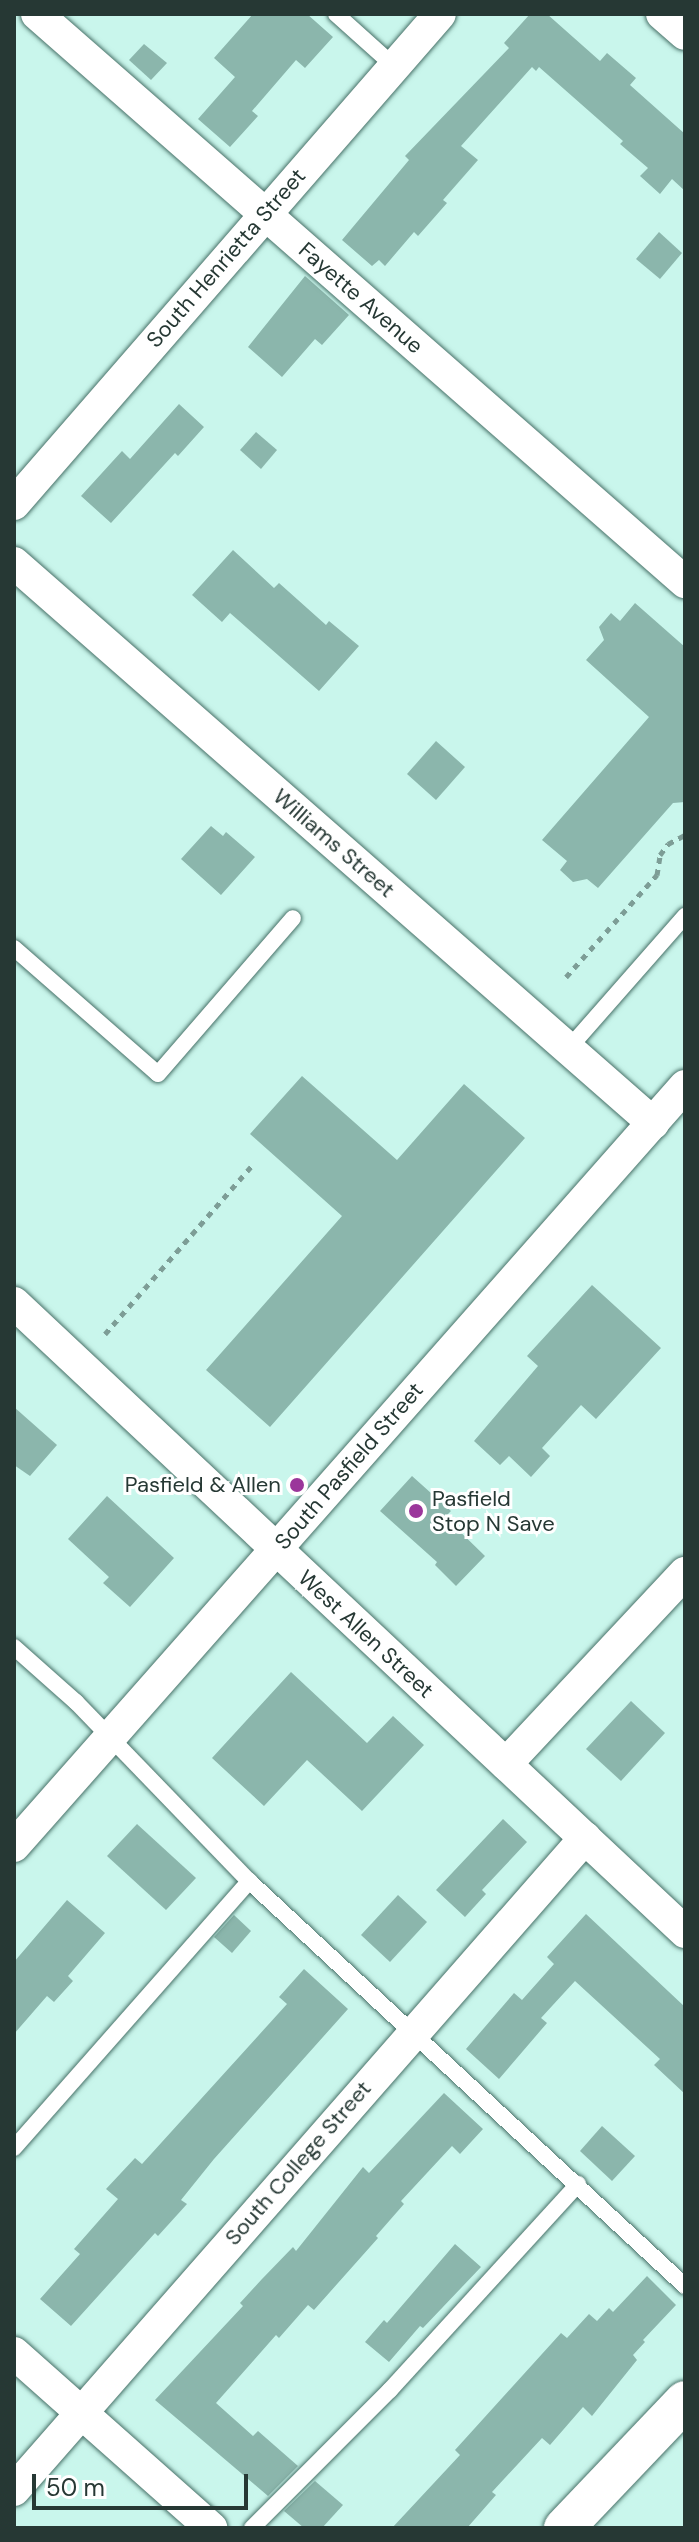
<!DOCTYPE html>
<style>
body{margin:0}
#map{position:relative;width:699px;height:2542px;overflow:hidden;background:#c9f6ec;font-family:"DM Sans",sans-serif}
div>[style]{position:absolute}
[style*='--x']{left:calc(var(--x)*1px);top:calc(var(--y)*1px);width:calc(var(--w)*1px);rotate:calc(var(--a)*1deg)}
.building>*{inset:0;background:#8bb6ac}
.path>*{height:5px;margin-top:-2.5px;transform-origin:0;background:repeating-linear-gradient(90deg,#7d9d96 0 6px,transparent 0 12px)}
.roads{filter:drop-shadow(0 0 2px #487168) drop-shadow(0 0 2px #487168)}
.service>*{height:16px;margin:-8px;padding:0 8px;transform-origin:8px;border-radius:8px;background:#fff}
.minor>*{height:32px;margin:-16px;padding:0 16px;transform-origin:16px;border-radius:16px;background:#fff}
.tertiary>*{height:40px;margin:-20px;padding:0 20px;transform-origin:20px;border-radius:20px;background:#fff}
.dots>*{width:22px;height:22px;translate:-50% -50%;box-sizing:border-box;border:4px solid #fff;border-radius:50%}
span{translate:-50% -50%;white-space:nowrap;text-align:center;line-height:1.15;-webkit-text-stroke:6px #fff;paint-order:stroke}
.street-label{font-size:22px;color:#263834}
.poi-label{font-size:22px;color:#263834}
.right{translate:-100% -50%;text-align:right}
.left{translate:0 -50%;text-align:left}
.frame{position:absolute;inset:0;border:16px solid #263834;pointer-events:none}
.scale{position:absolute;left:32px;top:2474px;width:216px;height:36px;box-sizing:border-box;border:4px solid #263834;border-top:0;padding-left:10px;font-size:24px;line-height:28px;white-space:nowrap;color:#263834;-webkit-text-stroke:6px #fff;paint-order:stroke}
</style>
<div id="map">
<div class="building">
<div style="clip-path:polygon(253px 14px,307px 14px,333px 37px,305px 68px,296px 60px,252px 111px,258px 116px,230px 147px,198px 119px,235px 77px,214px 58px)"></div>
<div style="clip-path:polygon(530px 14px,547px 14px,600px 61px,607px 53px,636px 78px,630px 85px,685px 134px,685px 191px,672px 179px,660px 194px,640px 176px,648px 168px,620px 144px,623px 141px,539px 67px,536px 71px,532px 67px,461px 146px,478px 160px,443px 200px,447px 203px,418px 236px,414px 232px,385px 266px,379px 260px,372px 266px,342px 240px,409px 160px,405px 156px,509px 48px,504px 43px)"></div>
<div style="clip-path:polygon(144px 44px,167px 63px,151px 80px,129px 60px)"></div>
<div style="clip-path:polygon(659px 232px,682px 253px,660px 279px,636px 259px)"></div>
<div style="clip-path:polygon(305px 276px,349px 315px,322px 345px,315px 339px,282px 377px,248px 347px)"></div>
<div style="clip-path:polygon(179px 404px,204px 427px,178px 456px,175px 453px,111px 523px,81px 496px,122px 451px,130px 459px)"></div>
<div style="clip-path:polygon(256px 432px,277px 450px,261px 469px,240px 450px)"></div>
<div style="clip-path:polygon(233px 550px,274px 588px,279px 583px,326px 625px,329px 621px,359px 646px,319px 691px,230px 613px,222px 622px,192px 595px)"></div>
<div style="clip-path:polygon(635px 603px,685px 647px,685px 802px,673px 803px,598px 888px,587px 879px,573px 882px,560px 870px,567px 861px,542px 840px,649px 717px,586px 660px,604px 640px,599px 627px,611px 613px,620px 621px)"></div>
<div style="clip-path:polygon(436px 741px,465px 767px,436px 800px,407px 774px)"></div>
<div style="clip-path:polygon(211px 826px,223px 836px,226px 832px,255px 857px,221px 895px,181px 859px)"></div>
<div style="clip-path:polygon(302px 1076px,397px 1160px,464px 1084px,525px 1138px,270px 1427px,206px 1370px,342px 1216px,250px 1134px)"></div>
<div style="clip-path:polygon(592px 1285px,661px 1348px,596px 1419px,581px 1405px,542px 1448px,550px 1456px,531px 1477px,509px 1456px,500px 1465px,474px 1441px,538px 1366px,527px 1356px)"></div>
<div style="clip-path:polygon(14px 1407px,57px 1445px,30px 1476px,14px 1465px)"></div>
<div style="clip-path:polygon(412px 1476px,451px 1511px,445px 1517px,485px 1556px,456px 1586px,435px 1565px,437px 1562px,380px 1511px)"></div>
<div style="clip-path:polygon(107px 1496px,174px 1558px,130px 1607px,103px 1583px,109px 1577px,68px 1539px)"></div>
<div style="clip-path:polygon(291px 1672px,367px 1743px,393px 1716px,424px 1745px,362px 1811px,307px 1760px,264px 1806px,212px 1758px)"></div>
<div style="clip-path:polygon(631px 1701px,665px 1733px,621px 1781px,586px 1749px)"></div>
<div style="clip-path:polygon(503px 1819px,527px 1842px,482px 1890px,486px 1894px,465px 1917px,436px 1890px)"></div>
<div style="clip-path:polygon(137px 1824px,196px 1878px,166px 1910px,107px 1856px)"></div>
<div style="clip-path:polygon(398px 1895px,427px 1922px,390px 1962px,361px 1935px)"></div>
<div style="clip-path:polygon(67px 1900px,105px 1933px,68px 1976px,73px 1981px,54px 2002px,47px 1996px,14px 2034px,14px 1962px)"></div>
<div style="clip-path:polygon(586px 1914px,685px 2007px,685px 2094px,654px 2065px,660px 2059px,575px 1981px,541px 2018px,547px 2023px,499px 2079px,466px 2049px,514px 1993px,522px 2000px,554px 1964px,547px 1957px)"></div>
<div style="clip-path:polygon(234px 1915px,251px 1931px,232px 1953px,214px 1937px)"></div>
<div style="clip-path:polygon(304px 1969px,348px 2009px,214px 2159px,181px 2200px,187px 2204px,158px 2236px,155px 2233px,71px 2326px,40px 2299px,80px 2254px,74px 2249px,118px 2199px,106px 2189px,135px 2158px,142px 2164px,287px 2004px,279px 1997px)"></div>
<div style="clip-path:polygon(444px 2093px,483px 2129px,460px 2154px,452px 2146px,401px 2201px,404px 2204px,376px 2236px,378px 2238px,314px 2310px,308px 2305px,279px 2338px,276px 2335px,216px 2403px,253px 2436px,258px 2431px,298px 2466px,268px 2496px,155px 2400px,243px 2306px,240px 2303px,262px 2279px,293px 2247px,296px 2251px,363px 2167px,369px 2173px)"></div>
<div style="clip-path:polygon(602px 2126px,635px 2156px,612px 2181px,580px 2151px)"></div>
<div style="clip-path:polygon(455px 2244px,481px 2267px,423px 2328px,420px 2326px,389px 2362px,365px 2342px,384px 2320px,387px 2323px)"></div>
<div style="clip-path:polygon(647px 2276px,676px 2305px,643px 2340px,645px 2342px,633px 2355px,637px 2360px,592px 2416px,583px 2407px,550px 2445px,542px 2438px,492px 2492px,496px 2495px,467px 2528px,392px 2528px,460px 2455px,455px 2450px,561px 2333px,567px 2338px,589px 2314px,597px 2321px,609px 2308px,613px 2312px)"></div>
<div style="clip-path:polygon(315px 2481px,343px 2505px,322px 2528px,304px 2528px,284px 2511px)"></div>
</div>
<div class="path">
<div style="--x:566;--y:977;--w:137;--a:-48.3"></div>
<div style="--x:657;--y:875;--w:20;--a:-81"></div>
<div style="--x:660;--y:855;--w:14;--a:-54"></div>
<div style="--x:668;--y:844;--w:19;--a:-28"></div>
<div style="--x:105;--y:1334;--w:227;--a:-48.9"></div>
</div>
<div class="roads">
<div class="service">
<div style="--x:336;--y:14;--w:78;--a:41.9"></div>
<div style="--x:14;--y:948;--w:191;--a:41.2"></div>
<div style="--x:158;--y:1074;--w:206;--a:-49.1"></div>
<div style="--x:569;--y:1048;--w:176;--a:-48.7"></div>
<div style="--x:14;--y:1647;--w:83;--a:41.6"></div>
<div style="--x:76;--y:1702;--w:249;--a:46"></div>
<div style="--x:249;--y:1881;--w:595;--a:42.89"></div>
<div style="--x:14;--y:2148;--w:356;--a:-48.6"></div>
<div style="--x:252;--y:2528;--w:195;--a:-45"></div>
<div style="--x:390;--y:2390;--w:279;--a:-47.6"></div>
</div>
<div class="minor">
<div style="--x:37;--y:14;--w:862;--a:41.24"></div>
<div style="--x:662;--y:14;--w:30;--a:41"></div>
<div style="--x:14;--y:504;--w:649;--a:-49"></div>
<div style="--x:14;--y:563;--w:850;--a:41.23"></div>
<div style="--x:14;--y:1303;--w:920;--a:43.15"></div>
<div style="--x:506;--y:1764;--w:262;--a:-46.9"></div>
<div style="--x:14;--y:1846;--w:1014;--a:-48.56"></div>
<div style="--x:14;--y:2353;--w:264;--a:41.6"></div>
<div style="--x:14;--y:2490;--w:867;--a:-48.79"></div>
</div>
<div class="tertiary">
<div style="--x:564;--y:2528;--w:175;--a:-46.4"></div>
</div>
</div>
<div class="dots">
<div style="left:297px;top:1485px;background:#9b369b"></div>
<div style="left:416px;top:1511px;background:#9b369b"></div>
</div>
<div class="street-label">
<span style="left:226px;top:258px;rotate:-49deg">South Henrietta Street</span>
<span style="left:361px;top:298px;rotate:41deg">Fayette Avenue</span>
<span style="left:334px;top:843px;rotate:41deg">Williams Street</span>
<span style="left:349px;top:1466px;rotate:-49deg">South Pasfield Street</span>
<span style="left:366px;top:1634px;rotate:43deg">West Allen Street</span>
<span style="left:298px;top:2163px;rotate:-49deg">South College Street</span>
</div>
<div class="poi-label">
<span class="right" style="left:281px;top:1485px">Pasfield &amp; Allen</span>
<span class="left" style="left:432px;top:1511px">Pasfield<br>Stop N Save</span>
</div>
<div class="frame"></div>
<div class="scale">50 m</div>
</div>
